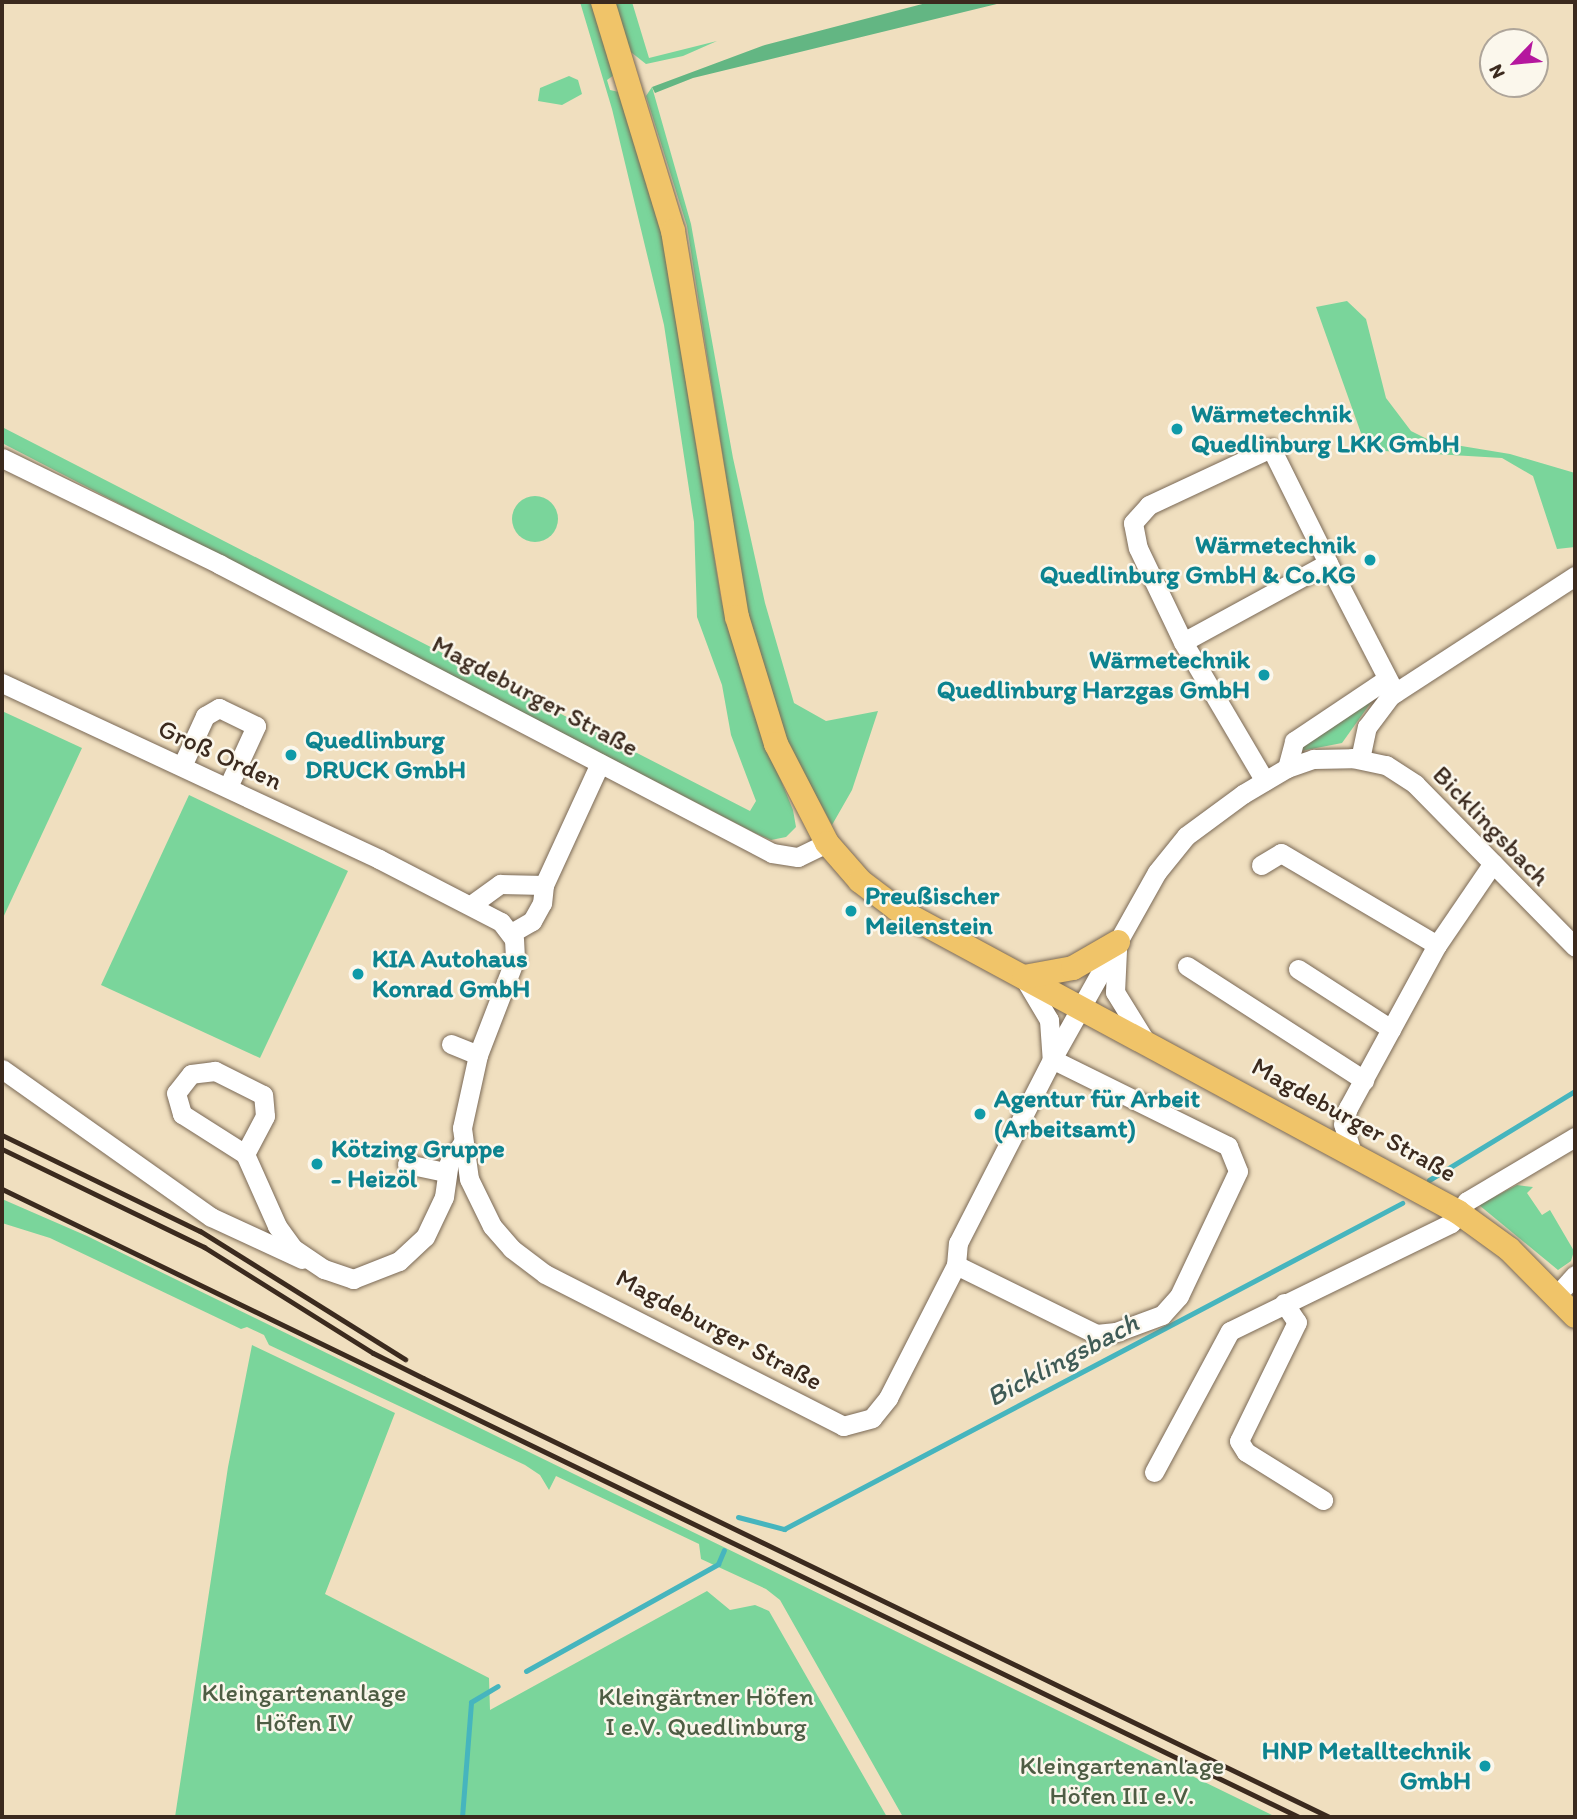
<!DOCTYPE html>
<meta charset="utf-8">
<style>
body{margin:0}
#map{position:relative;width:1577px;height:1819px;overflow:hidden;background:#f0dfbf;font-family:Itim,sans-serif}
div>[style]{position:absolute}
[style*='--x']{left:calc(var(--x)*1px);top:calc(var(--y)*1px);width:calc(var(--w)*1px);rotate:calc(var(--a)*1deg)}
.green>*{inset:0;background:#7ad59b}
.round{border-radius:50%}
.forest>*{inset:0;background:#63b683}
.stream>*{height:5px;margin:-2.5px;padding:0 2.5px;transform-origin:2.5px;border-radius:2.5px;background:#46b5be}
.roads{filter:drop-shadow(0 0 2px #7a6956) drop-shadow(0 0 2px #7a6956)}
.minor>*{height:19px;margin:-9.5px;padding:0 9.5px;transform-origin:9.5px;border-radius:9.5px;background:#fff}
.major>*{height:24px;margin:-12px;padding:0 12px;transform-origin:12px;border-radius:12px;background:#f0c469}
.rail>*{height:5px;margin:-2.5px;padding:0 2.5px;transform-origin:2.5px;border-radius:2.5px;background:#3b2a1e}
.dots>*{width:19px;height:19px;translate:-50% -50%;box-sizing:border-box;border:4px solid #fbf7ec;border-radius:50%}
span{translate:-50% -50%;white-space:nowrap;text-align:center;line-height:1.15;-webkit-text-stroke:5px #fbf7ec;paint-order:stroke}
.culture-label{font-size:26px;color:#0d838f;font-weight:700}
.left{translate:0 -50%;text-align:left}
.right{translate:-100% -50%;text-align:right}
.street-label{font-size:26px;color:#3b2a1e}
.park-label{font-size:26px;color:#4e5d44}
.water-label{font-size:28px;color:#3f5b56;font-style:italic}
.frame{position:absolute;inset:0;border:4px solid #3b2a1e;pointer-events:none}
.north{position:absolute;left:1479px;top:28px;width:70px;height:70px;box-sizing:border-box;background:#fbf7ec;border:2px solid #aea59a;border-radius:50%;rotate:244deg;font-size:19px;font-weight:700;line-height:28px;text-align:center;color:#3b2a1e}
.north::after{content:'';display:block;margin:auto;width:24px;height:32px;background:#b5179e;clip-path:polygon(50% 0,100% 100%,50% 72%,0 100%)}
</style>
<div id="map">
<div class="green">
<div style="clip-path:polygon(580px 2px,592px 2px,614px 75px,607px 80px,610px 90px,619px 92px,659px 215px,721px 599px,750px 704px,793px 810px,796px 827px,786px 837px,771px 840px,755px 833px,2px 443px,2px 427px,750px 811px,756px 801px,731px 735px,722px 685px,697px 617px,694px 522px,664px 325px,612px 109px)"></div>
<div style="clip-path:polygon(612px 2px,632px 2px,649px 58px,717px 41px,683px 56px,646px 64px,627px 49px)"></div>
<div style="clip-path:polygon(569px 76px,578px 80px,582px 94px,562px 105px,538px 101px,540px 88px)"></div>
<div style="clip-path:polygon(652px 87px,691px 224px,733px 458px,765px 603px,794px 703px,826px 721px,878px 711px,852px 790px,832px 825px,789px 746px,746px 606px,687px 226px,646px 96px)"></div>
<div style="clip-path:polygon(1347px 301px,1366px 319px,1386px 398px,1411px 431px,1431px 441px,1510px 454px,1575px 473px,1575px 547px,1557px 549px,1533px 476px,1502px 458px,1367px 450px,1316px 307px)"></div>
<div class="round" style="left:512px;top:496px;width:46px;height:46px"></div>
<div style="clip-path:polygon(1377px 694px,1342px 743px,1301px 751px,1300px 744px)"></div>
<div style="clip-path:polygon(2px 711px,82px 748px,2px 920px)"></div>
<div style="clip-path:polygon(189px 795px,348px 871px,260px 1058px,101px 985px)"></div>
<div style="clip-path:polygon(1517px 1185px,1533px 1187px,1527px 1193px,1542px 1215px,1550px 1210px,1574px 1251px,1571px 1261px,1558px 1270px,1479px 1205px)"></div>
<div style="clip-path:polygon(2px 1199px,87px 1236px,1276px 1817px,903px 1817px,780px 1600px,766px 1589px,701px 1559px,699px 1544px,556px 1476px,549px 1490px,540px 1475px,525px 1465px,269px 1345px,264px 1335px,247px 1327px,241px 1329px,50px 1238px,2px 1223px)"></div>
<div style="clip-path:polygon(252px 1345px,395px 1413px,325px 1594px,489px 1678px,490px 1710px,707px 1591px,730px 1610px,755px 1605px,769px 1611px,887px 1817px,175px 1817px,228px 1467px)"></div>
</div>
<div class="forest">
<div style="clip-path:polygon(930px 2px,1005px 2px,693px 78px,655px 93px,652px 87px,765px 45px)"></div>
</div>
<div class="stream">
<div style="--x:1429;--y:1180;--w:171;--a:-31.4"></div>
<div style="--x:738;--y:1517;--w:48;--a:14.6"></div>
<div style="--x:784;--y:1529;--w:699;--a:-27.81"></div>
<div style="--x:526;--y:1671;--w:220;--a:-29.1"></div>
<div style="--x:718;--y:1564;--w:15;--a:-67"></div>
<div style="--x:462;--y:1817;--w:115;--a:-85.5"></div>
<div style="--x:471;--y:1702;--w:31;--a:-31"></div>
</div>
<div class="roads">
<div class="minor">
<div style="--x:2;--y:458;--w:242;--a:26"></div>
<div style="--x:219;--y:564;--w:624;--a:27.59"></div>
<div style="--x:772;--y:853;--w:26;--a:9"></div>
<div style="--x:798;--y:857;--w:32;--a:-26"></div>
<div style="--x:1328;--y:563;--w:128;--a:-116.4"></div>
<div style="--x:1271;--y:448;--w:135;--a:155"></div>
<div style="--x:1149;--y:505;--w:24;--a:132"></div>
<div style="--x:1133;--y:523;--w:25;--a:79"></div>
<div style="--x:1138;--y:548;--w:104;--a:64.4"></div>
<div style="--x:1183;--y:642;--w:165;--a:-28.6"></div>
<div style="--x:1328;--y:563;--w:146;--a:62.7"></div>
<div style="--x:1183;--y:642;--w:161;--a:59.5"></div>
<div style="--x:2;--y:683;--w:416;--a:25"></div>
<div style="--x:379;--y:859;--w:137;--a:27.3"></div>
<div style="--x:501;--y:922;--w:21;--a:53"></div>
<div style="--x:514;--y:939;--w:20;--a:87"></div>
<div style="--x:515;--y:959;--w:103;--a:111.1"></div>
<div style="--x:478;--y:1055;--w:75;--a:102.4"></div>
<div style="--x:462;--y:1128;--w:51;--a:82.2"></div>
<div style="--x:469;--y:1179;--w:52;--a:63.9"></div>
<div style="--x:492;--y:1226;--w:30;--a:49"></div>
<div style="--x:512;--y:1249;--w:41;--a:37.1"></div>
<div style="--x:545;--y:1274;--w:335;--a:27"></div>
<div style="--x:843;--y:1426;--w:30;--a:-15"></div>
<div style="--x:872;--y:1418;--w:26;--a:-51"></div>
<div style="--x:888;--y:1398;--w:149;--a:-62.9"></div>
<div style="--x:956;--y:1265;--w:22;--a:-85"></div>
<div style="--x:958;--y:1243;--w:207;--a:-62.9"></div>
<div style="--x:1052;--y:1059;--w:214;--a:-60.7"></div>
<div style="--x:1157;--y:872;--w:46;--a:-51.1"></div>
<div style="--x:1186;--y:836;--w:71;--a:-36.4"></div>
<div style="--x:1243;--y:794;--w:51;--a:-30.6"></div>
<div style="--x:1287;--y:768;--w:28;--a:-19"></div>
<div style="--x:1313;--y:759;--w:39;--a:-1"></div>
<div style="--x:1352;--y:758;--w:35;--a:12"></div>
<div style="--x:1386;--y:765;--w:35;--a:33"></div>
<div style="--x:1415;--y:784;--w:228;--a:45.5"></div>
<div style="--x:1360;--y:759;--w:33;--a:-78"></div>
<div style="--x:1367;--y:727;--w:39;--a:-53"></div>
<div style="--x:1390;--y:696;--w:221;--a:-33"></div>
<div style="--x:182;--y:766;--w:55;--a:-65.3"></div>
<div style="--x:205;--y:716;--w:16;--a:-30"></div>
<div style="--x:219;--y:708;--w:41;--a:25.9"></div>
<div style="--x:256;--y:726;--w:67;--a:114.7"></div>
<div style="--x:1287;--y:768;--w:28;--a:-75"></div>
<div style="--x:1294;--y:741;--w:110;--a:-33.8"></div>
<div style="--x:1261;--y:865;--w:23;--a:-31"></div>
<div style="--x:1281;--y:853;--w:181;--a:30.5"></div>
<div style="--x:544;--y:885;--w:134;--a:-65.3"></div>
<div style="--x:471;--y:905;--w:36;--a:-36"></div>
<div style="--x:500;--y:884;--w:44;--a:1.3"></div>
<div style="--x:544;--y:885;--w:18;--a:96"></div>
<div style="--x:542;--y:903;--w:21;--a:119"></div>
<div style="--x:532;--y:921;--w:24;--a:150"></div>
<div style="--x:1117;--y:950;--w:42;--a:92.7"></div>
<div style="--x:1115;--y:992;--w:55;--a:58.3"></div>
<div style="--x:1187;--y:966;--w:211;--a:32.8"></div>
<div style="--x:1298;--y:969;--w:111;--a:32.8"></div>
<div style="--x:1024;--y:978;--w:49;--a:59.2"></div>
<div style="--x:1049;--y:1020;--w:39;--a:86"></div>
<div style="--x:451;--y:1044;--w:29;--a:22"></div>
<div style="--x:2;--y:1069;--w:256;--a:35.3"></div>
<div style="--x:211;--y:1217;--w:100;--a:24.8"></div>
<div style="--x:1352;--y:1153;--w:30;--a:-107"></div>
<div style="--x:1343;--y:1124;--w:17;--a:-73"></div>
<div style="--x:1348;--y:1108;--w:186;--a:-61.4"></div>
<div style="--x:1437;--y:945;--w:99;--a:-55.7"></div>
<div style="--x:245;--y:1154;--w:43;--a:-62.2"></div>
<div style="--x:265;--y:1116;--w:21;--a:-95"></div>
<div style="--x:263;--y:1095;--w:54;--a:-153.4"></div>
<div style="--x:215;--y:1071;--w:24;--a:173"></div>
<div style="--x:191;--y:1074;--w:24;--a:128"></div>
<div style="--x:176;--y:1093;--w:22;--a:74"></div>
<div style="--x:182;--y:1114;--w:75;--a:32.4"></div>
<div style="--x:245;--y:1154;--w:79;--a:66"></div>
<div style="--x:277;--y:1226;--w:29;--a:54"></div>
<div style="--x:294;--y:1249;--w:36;--a:34"></div>
<div style="--x:324;--y:1269;--w:31;--a:19"></div>
<div style="--x:353;--y:1279;--w:49;--a:-21.4"></div>
<div style="--x:399;--y:1261;--w:35;--a:-43"></div>
<div style="--x:425;--y:1237;--w:44;--a:-64.6"></div>
<div style="--x:444;--y:1197;--w:34;--a:-82"></div>
<div style="--x:449;--y:1163;--w:25;--a:-56"></div>
<div style="--x:407;--y:1164;--w:40;--a:12"></div>
<div style="--x:956;--y:1265;--w:156;--a:26.2"></div>
<div style="--x:1096;--y:1334;--w:20;--a:-6"></div>
<div style="--x:1116;--y:1332;--w:49;--a:-20.3"></div>
<div style="--x:1162;--y:1315;--w:25;--a:-48"></div>
<div style="--x:1179;--y:1296;--w:138;--a:-64.7"></div>
<div style="--x:1238;--y:1171;--w:27;--a:-112"></div>
<div style="--x:1228;--y:1146;--w:196;--a:-153.7"></div>
<div style="--x:1557;--y:1295;--w:27;--a:-48"></div>
<div style="--x:1284;--y:1303;--w:23;--a:56"></div>
<div style="--x:1297;--y:1322;--w:132;--a:116"></div>
<div style="--x:1239;--y:1441;--w:13;--a:58"></div>
<div style="--x:1246;--y:1452;--w:91;--a:31.9"></div>
<div style="--x:1154;--y:1472;--w:160;--a:-61.7"></div>
<div style="--x:1230;--y:1331;--w:246;--a:-26"></div>
<div style="--x:1451;--y:1223;--w:27;--a:-54"></div>
<div style="--x:1467;--y:1201;--w:126;--a:-30.7"></div>
</div>
<div class="major">
<div style="--x:603;--y:2;--w:239;--a:73"></div>
<div style="--x:673;--y:231;--w:391;--a:80.6"></div>
<div style="--x:737;--y:617;--w:133;--a:72.9"></div>
<div style="--x:776;--y:744;--w:111;--a:62.7"></div>
<div style="--x:827;--y:843;--w:50;--a:49"></div>
<div style="--x:860;--y:881;--w:46;--a:37.1"></div>
<div style="--x:897;--y:909;--w:638;--a:28.37"></div>
<div style="--x:1458;--y:1212;--w:63;--a:36"></div>
<div style="--x:1509;--y:1249;--w:94;--a:45.4"></div>
<div style="--x:1024;--y:977;--w:50;--a:-10.4"></div>
<div style="--x:1073;--y:968;--w:52;--a:-30"></div>
</div>
</div>
<div class="rail">
<div style="--x:2;--y:1135;--w:220;--a:25.9"></div>
<div style="--x:200;--y:1231;--w:242;--a:32"></div>
<div style="--x:2;--y:1149;--w:225;--a:25.9"></div>
<div style="--x:204;--y:1247;--w:199;--a:32.1"></div>
<div style="--x:373;--y:1353;--w:56;--a:26.6"></div>
<div style="--x:423;--y:1378;--w:1007;--a:25.85"></div>
<div style="--x:2;--y:1189;--w:1441;--a:25.84"></div>
</div>
<div class="dots">
<div style="left:1177px;top:429px;background:#0f9aa8"></div>
<div style="left:1370px;top:560px;background:#0f9aa8"></div>
<div style="left:1264px;top:675px;background:#0f9aa8"></div>
<div style="left:291px;top:755px;background:#0f9aa8"></div>
<div style="left:851px;top:911px;background:#0f9aa8"></div>
<div style="left:358px;top:974px;background:#0f9aa8"></div>
<div style="left:980px;top:1114px;background:#0f9aa8"></div>
<div style="left:317px;top:1164px;background:#0f9aa8"></div>
<div style="left:1485px;top:1766px;background:#0f9aa8"></div>
</div>
<div class="culture-label">
<span class="left" style="left:1191px;top:429px">Wärmetechnik<br>Quedlinburg LKK GmbH</span>
<span class="right" style="left:1356px;top:560px">Wärmetechnik<br>Quedlinburg GmbH &amp; Co.KG</span>
<span class="right" style="left:1250px;top:675px">Wärmetechnik<br>Quedlinburg Harzgas GmbH</span>
<span class="left" style="left:305px;top:755px">Quedlinburg<br>DRUCK GmbH</span>
<span class="left" style="left:865px;top:911px">Preußischer<br>Meilenstein</span>
<span class="left" style="left:372px;top:974px">KIA Autohaus<br>Konrad GmbH</span>
<span class="left" style="left:994px;top:1114px">Agentur für Arbeit<br>(Arbeitsamt)</span>
<span class="left" style="left:331px;top:1164px">Kötzing Gruppe<br>- Heizöl</span>
<span class="right" style="left:1471px;top:1766px">HNP Metalltechnik<br>GmbH</span>
</div>
<div class="street-label">
<span style="left:535px;top:696px;rotate:28deg">Magdeburger Straße</span>
<span style="left:220px;top:755px;rotate:25deg">Groß Orden</span>
<span style="left:1491px;top:826px;rotate:46deg">Bicklingsbach</span>
<span style="left:1354px;top:1120px;rotate:29deg">Magdeburger Straße</span>
<span style="left:719px;top:1330px;rotate:28deg">Magdeburger Straße</span>
</div>
<div class="park-label">
<span style="left:304px;top:1708px">Kleingartenanlage<br>Höfen IV</span>
<span style="left:706px;top:1712px">Kleingärtner Höfen<br>I e.V. Quedlinburg</span>
<span style="left:1122px;top:1781px">Kleingartenanlage<br>Höfen III e.V.</span>
</div>
<div class="water-label">
<span style="left:1062px;top:1359px;rotate:-28deg">Bicklingsbach</span>
</div>
<div class="frame"></div>
<div class="north">N</div>
</div>
